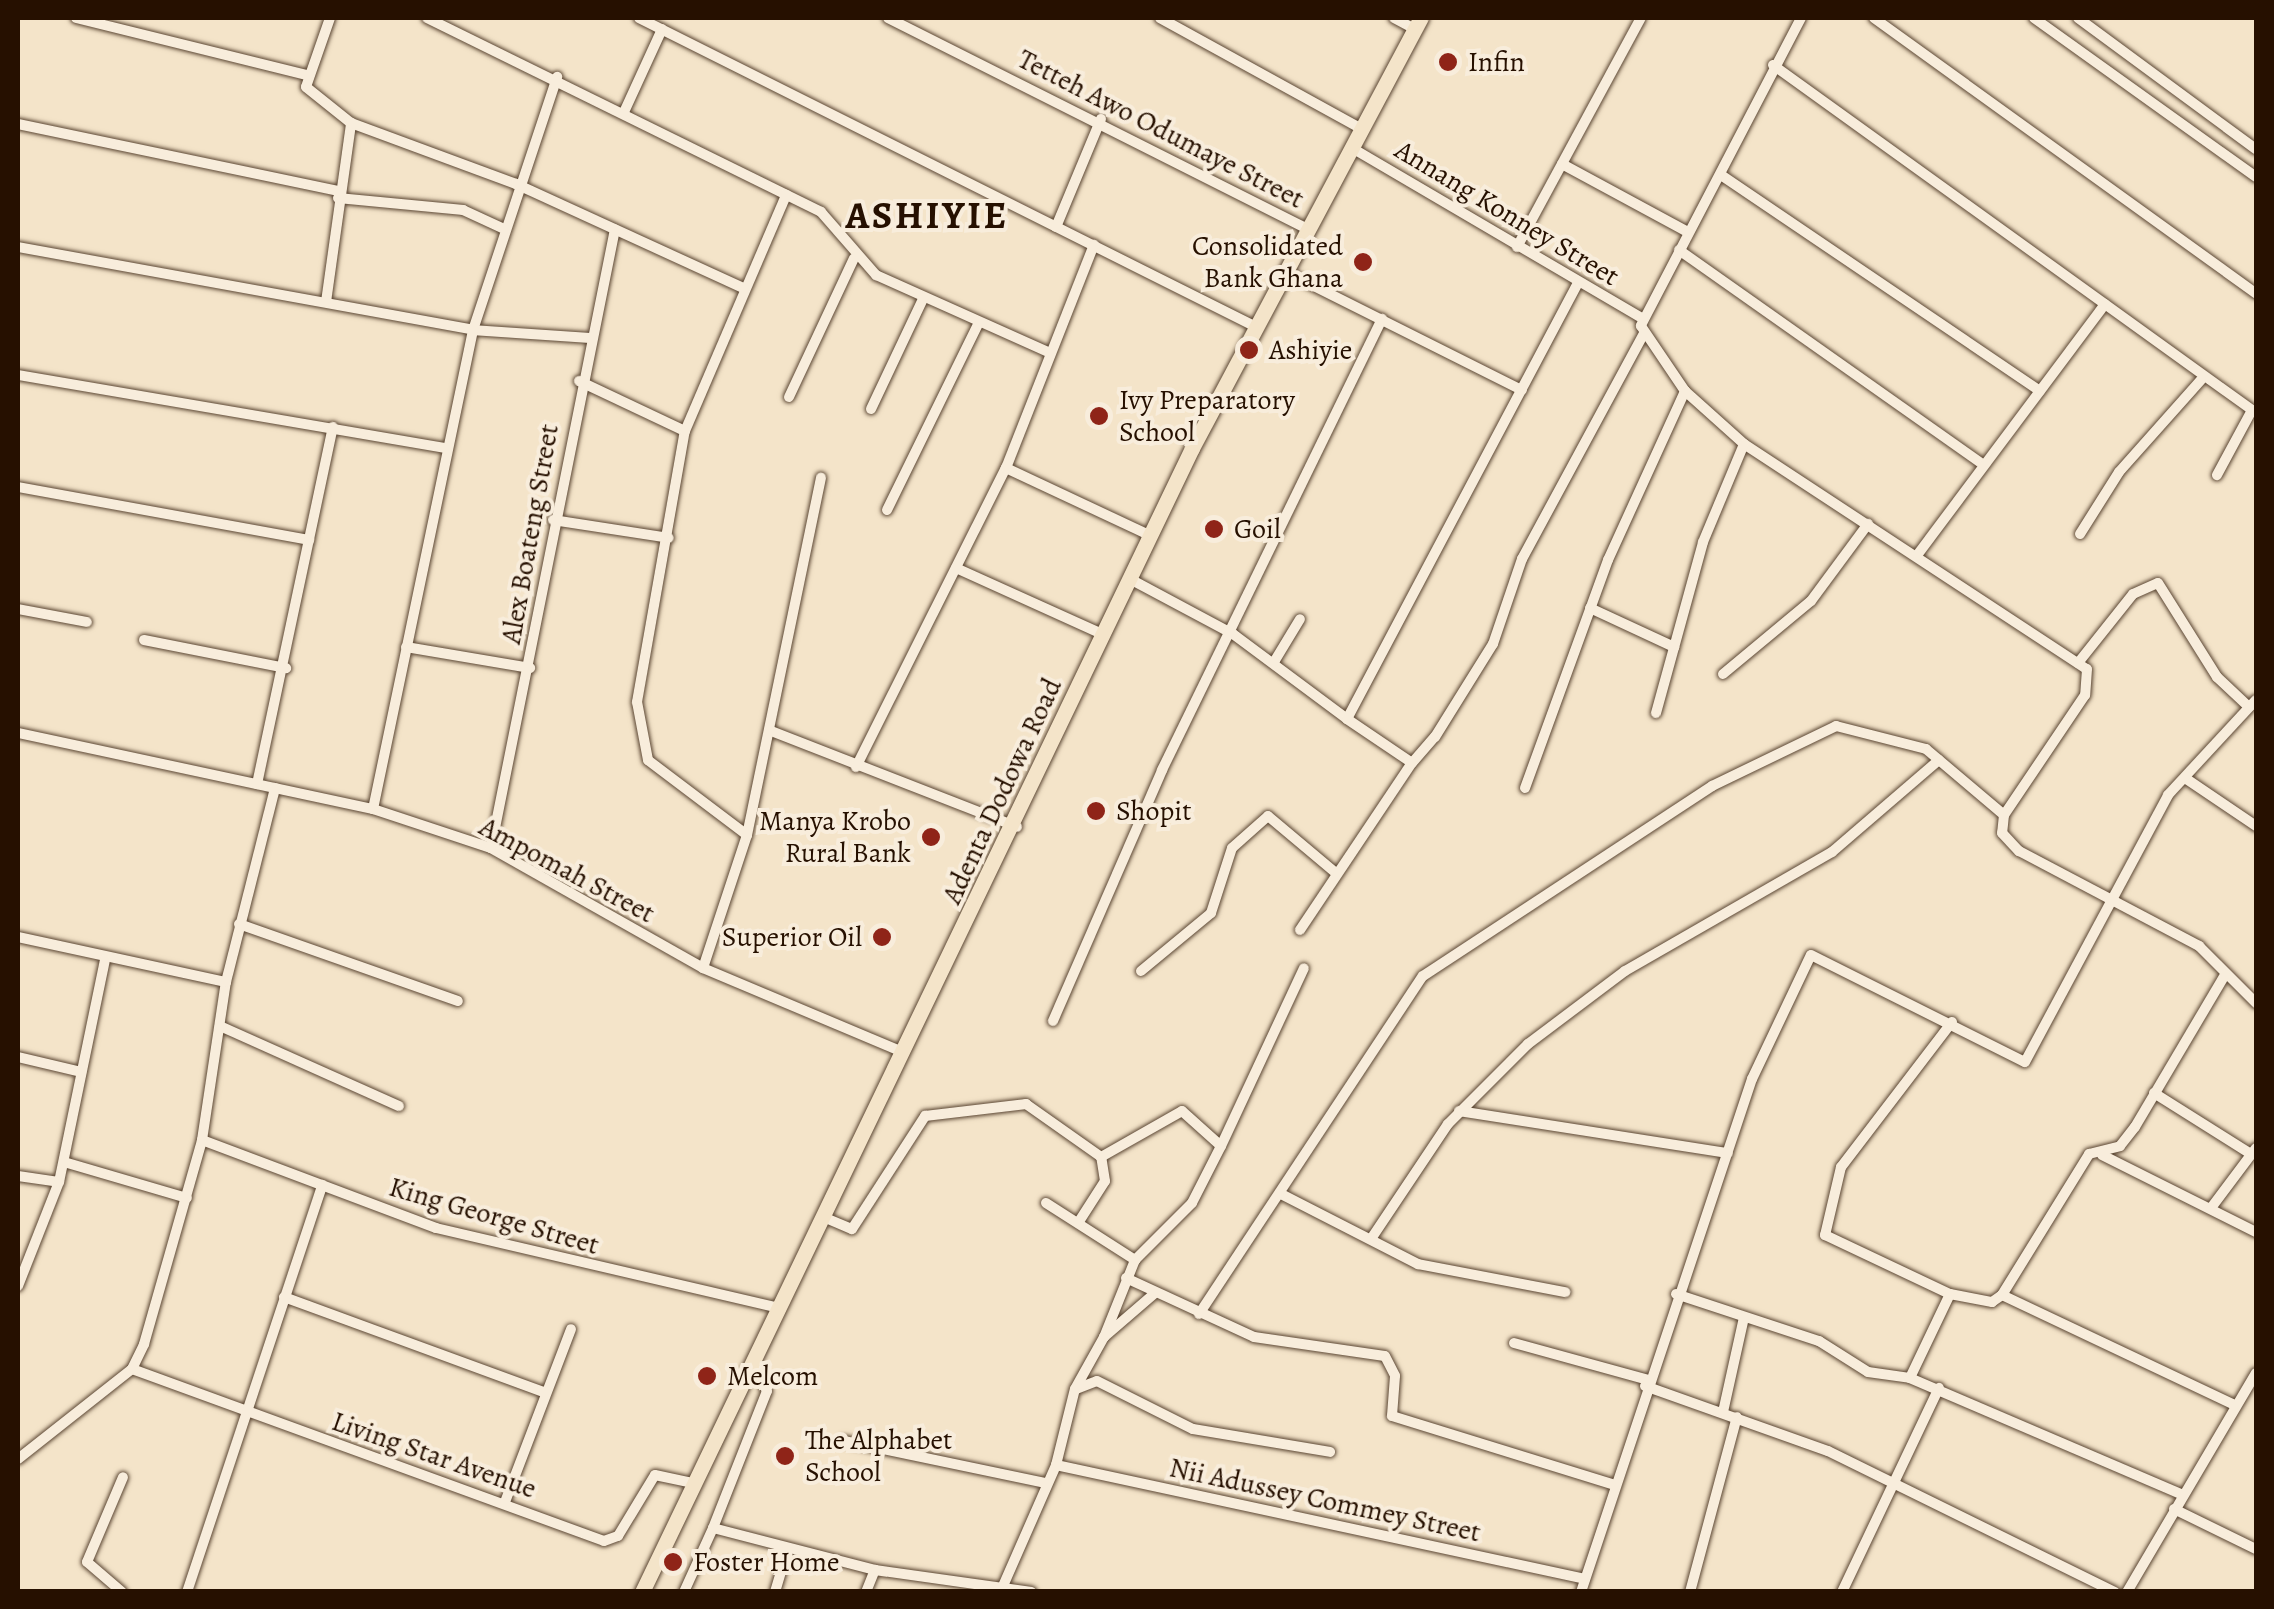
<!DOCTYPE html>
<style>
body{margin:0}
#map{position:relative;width:2274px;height:1609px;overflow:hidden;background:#f4e4c9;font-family:Alegreya,serif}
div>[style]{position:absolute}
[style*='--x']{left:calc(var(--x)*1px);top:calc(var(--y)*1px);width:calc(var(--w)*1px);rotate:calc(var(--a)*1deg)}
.roads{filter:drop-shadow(0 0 2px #5a4532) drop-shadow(0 0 2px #5a4532)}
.minor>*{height:10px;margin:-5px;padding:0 5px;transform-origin:5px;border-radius:5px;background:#f8eddc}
.primary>*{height:15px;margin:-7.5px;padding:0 7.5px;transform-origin:7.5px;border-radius:7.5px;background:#f4e4c9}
.dots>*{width:28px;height:28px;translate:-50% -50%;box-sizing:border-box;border:5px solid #f8eddc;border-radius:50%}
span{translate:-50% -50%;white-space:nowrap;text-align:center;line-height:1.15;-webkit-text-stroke:8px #f8eddc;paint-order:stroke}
.poi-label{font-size:28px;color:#261000}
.left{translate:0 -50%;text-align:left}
.right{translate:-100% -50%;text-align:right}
.street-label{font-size:28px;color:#261000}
.district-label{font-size:38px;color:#261000;font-weight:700;letter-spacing:2.5px}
.frame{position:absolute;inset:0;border:20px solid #261000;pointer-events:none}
</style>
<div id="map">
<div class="roads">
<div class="minor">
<div style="--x:76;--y:18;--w:238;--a:13.9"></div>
<div style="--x:330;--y:18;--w:73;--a:109.2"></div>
<div style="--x:306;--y:87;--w:58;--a:38.7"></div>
<div style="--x:427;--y:18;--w:439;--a:26.2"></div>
<div style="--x:821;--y:212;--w:84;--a:48.9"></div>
<div style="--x:876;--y:275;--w:191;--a:24.1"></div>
<div style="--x:639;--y:18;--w:688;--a:26.6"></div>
<div style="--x:888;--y:18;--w:468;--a:26.7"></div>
<div style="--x:1160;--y:18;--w:230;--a:28.8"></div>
<div style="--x:1394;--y:18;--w:24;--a:28"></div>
<div style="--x:1801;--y:18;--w:347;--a:117.5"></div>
<div style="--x:1641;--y:326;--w:78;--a:55.9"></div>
<div style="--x:1685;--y:391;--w:79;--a:41.9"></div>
<div style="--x:1744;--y:444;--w:410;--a:33.3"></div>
<div style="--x:2087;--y:669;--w:26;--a:94"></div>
<div style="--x:2085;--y:695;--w:145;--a:124"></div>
<div style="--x:2004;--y:815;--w:18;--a:96"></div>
<div style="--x:2002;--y:833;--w:25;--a:47"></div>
<div style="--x:2019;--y:851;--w:204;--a:27.8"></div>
<div style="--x:2199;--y:946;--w:81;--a:45"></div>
<div style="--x:1874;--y:18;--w:471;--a:35.8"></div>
<div style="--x:2034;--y:18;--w:273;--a:35.6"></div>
<div style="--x:2078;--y:18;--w:221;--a:36.4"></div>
<div style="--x:1773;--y:65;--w:590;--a:35.76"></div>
<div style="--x:2252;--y:410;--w:74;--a:118.3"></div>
<div style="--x:625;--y:110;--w:89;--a:-65.4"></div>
<div style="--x:18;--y:124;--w:328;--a:11.8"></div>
<div style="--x:1352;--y:148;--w:334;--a:30.4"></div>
<div style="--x:1562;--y:164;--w:143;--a:28.4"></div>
<div style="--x:1721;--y:175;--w:385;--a:34.1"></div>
<div style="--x:338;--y:198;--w:126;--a:5.5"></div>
<div style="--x:463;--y:210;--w:43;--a:24.8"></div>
<div style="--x:1056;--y:227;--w:117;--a:-67.4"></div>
<div style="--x:18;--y:247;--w:463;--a:10.3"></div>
<div style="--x:473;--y:330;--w:116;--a:3.9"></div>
<div style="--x:1517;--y:247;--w:260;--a:-61.6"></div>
<div style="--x:1679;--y:250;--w:368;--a:35.2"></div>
<div style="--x:1284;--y:271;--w:266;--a:26.6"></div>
<div style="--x:326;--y:302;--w:181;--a:-82"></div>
<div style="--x:351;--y:123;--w:176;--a:20.3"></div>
<div style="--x:516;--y:184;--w:250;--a:24.6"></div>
<div style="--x:18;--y:375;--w:432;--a:9.7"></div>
<div style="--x:579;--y:381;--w:117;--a:25.3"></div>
<div style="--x:789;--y:397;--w:153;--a:-64.9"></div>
<div style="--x:871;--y:409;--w:122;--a:-64.7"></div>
<div style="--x:1006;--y:468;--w:160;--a:25.1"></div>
<div style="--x:18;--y:487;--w:296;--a:10.3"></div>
<div style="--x:887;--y:510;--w:207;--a:-63.9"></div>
<div style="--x:553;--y:520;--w:117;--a:8.8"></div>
<div style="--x:2080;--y:534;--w:73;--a:-57.8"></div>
<div style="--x:2119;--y:472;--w:123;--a:-48.3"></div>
<div style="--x:1918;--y:554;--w:312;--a:-53.2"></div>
<div style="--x:956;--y:568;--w:160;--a:24.3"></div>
<div style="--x:1130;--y:579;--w:117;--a:28.1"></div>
<div style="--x:1233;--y:634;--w:142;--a:36.7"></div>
<div style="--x:1347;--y:719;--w:493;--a:-62.1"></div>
<div style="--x:1590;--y:608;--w:93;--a:24.9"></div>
<div style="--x:18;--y:609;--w:70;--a:10.7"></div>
<div style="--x:144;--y:640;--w:145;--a:11.2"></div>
<div style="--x:406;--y:647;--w:126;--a:9.6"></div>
<div style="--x:1274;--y:662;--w:50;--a:-58.8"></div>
<div style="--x:2078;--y:663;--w:88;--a:-51.4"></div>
<div style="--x:2133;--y:594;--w:27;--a:-24"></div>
<div style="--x:2158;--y:583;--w:111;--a:57.9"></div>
<div style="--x:2217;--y:677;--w:44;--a:43.2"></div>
<div style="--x:1723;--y:674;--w:114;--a:-39.7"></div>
<div style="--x:1811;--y:601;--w:96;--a:-53.5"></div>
<div style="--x:1656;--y:713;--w:177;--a:-74.6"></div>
<div style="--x:1703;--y:542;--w:106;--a:-67.3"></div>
<div style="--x:1347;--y:719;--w:78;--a:34.1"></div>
<div style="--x:1412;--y:763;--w:35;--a:-49"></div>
<div style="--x:1435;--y:737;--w:110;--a:-58.1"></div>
<div style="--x:1493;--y:644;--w:90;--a:-71.2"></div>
<div style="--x:1522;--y:559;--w:257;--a:-61.6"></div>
<div style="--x:771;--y:731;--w:264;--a:21.3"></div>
<div style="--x:18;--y:733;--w:363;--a:12.1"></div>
<div style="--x:373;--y:809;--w:124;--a:18.3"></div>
<div style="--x:491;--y:848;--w:244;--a:29.5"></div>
<div style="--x:703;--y:968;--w:217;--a:22.8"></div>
<div style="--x:856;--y:767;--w:335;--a:-63.4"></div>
<div style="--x:1006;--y:468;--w:240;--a:-68.5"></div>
<div style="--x:2185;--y:778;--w:86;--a:34.1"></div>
<div style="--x:257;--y:784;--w:365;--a:-78"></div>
<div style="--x:1525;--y:788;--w:243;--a:-70"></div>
<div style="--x:1608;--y:560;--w:186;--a:-65.5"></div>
<div style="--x:373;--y:809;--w:489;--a:-78.2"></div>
<div style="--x:473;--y:330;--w:267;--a:-71.6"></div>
<div style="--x:747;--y:835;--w:124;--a:-142.9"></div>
<div style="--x:648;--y:760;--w:59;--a:-100.7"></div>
<div style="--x:637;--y:702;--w:275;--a:-80"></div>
<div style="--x:685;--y:431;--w:257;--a:-66.8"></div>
<div style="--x:491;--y:848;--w:631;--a:-78.67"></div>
<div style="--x:239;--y:924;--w:232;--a:19.4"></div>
<div style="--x:1300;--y:930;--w:201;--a:-56.2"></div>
<div style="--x:18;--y:937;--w:213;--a:12.2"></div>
<div style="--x:703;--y:968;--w:140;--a:-71.7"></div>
<div style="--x:747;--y:835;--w:365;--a:-78.3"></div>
<div style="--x:1141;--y:971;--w:91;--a:-39.6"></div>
<div style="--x:1211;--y:913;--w:68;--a:-72.1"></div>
<div style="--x:1232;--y:848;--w:48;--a:-41.6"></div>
<div style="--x:1268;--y:816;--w:89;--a:40"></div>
<div style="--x:1053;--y:1021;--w:274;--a:-66.5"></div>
<div style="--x:1162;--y:770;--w:502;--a:-64"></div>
<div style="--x:1952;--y:1022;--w:183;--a:127.4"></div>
<div style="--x:1841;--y:1167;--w:70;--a:103.2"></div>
<div style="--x:1825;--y:1235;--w:138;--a:25.3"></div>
<div style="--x:1950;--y:1294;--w:43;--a:10.8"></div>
<div style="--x:1992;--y:1302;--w:12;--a:-35"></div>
<div style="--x:2002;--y:1295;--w:255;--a:25.3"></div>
<div style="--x:220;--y:1026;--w:196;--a:24.1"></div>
<div style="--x:18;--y:1057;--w:65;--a:13.4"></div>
<div style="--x:2154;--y:1093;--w:115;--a:32.2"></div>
<div style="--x:1459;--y:1111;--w:272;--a:8.9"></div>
<div style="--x:202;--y:1140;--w:250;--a:20.6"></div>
<div style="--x:436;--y:1228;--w:353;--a:13.1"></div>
<div style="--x:1221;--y:1146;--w:196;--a:-65"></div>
<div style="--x:2102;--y:1155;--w:172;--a:26.6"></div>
<div style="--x:64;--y:1162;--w:128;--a:16.3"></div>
<div style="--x:18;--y:1176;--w:41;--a:8.3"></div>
<div style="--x:1283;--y:1195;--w:152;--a:27.1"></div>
<div style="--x:1418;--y:1264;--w:150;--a:10.8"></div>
<div style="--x:1046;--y:1203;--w:106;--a:32.6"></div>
<div style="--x:2211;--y:1208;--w:75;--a:-53.1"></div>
<div style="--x:828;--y:1219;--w:26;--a:23"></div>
<div style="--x:852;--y:1229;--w:135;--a:-57.1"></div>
<div style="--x:925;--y:1116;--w:102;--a:-6.8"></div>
<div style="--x:1026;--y:1104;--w:92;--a:35.2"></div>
<div style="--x:1080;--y:1220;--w:46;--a:-57.3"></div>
<div style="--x:1105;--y:1181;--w:24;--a:-99"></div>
<div style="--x:1101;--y:1157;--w:93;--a:-29.6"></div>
<div style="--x:1182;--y:1111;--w:52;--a:41.9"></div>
<div style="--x:1221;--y:1146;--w:64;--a:117"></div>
<div style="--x:1192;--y:1203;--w:81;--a:135"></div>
<div style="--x:1135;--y:1260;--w:83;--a:111.9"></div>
<div style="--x:1373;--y:1236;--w:135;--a:-56.2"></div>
<div style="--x:1448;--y:1124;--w:113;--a:-45"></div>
<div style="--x:1528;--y:1044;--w:121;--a:-37"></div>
<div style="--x:1625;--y:971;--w:239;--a:-29.9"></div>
<div style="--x:1832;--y:852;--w:141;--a:-40.7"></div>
<div style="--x:1126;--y:1278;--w:141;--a:24.7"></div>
<div style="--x:1254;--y:1337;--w:132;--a:8.3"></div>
<div style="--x:1385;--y:1356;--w:22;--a:63"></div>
<div style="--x:1395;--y:1376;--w:40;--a:94.3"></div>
<div style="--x:1392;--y:1416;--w:233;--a:17.2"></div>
<div style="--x:18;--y:1286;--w:112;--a:-68.5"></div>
<div style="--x:59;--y:1182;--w:227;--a:-78.3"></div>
<div style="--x:1676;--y:1294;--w:151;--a:18.2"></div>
<div style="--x:1819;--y:1341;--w:58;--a:32.3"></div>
<div style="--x:1868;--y:1372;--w:42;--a:8.1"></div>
<div style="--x:1950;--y:1294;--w:93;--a:115.5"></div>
<div style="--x:1910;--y:1378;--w:295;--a:23.2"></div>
<div style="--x:2002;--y:1295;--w:166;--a:-58.3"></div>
<div style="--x:2089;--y:1154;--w:32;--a:-14"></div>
<div style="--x:2120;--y:1146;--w:24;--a:-52"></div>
<div style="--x:2135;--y:1127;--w:177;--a:-59.4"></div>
<div style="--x:284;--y:1297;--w:277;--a:20.1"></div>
<div style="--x:1199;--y:1314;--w:405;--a:-56.5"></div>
<div style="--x:1423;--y:976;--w:346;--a:-33.3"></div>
<div style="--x:1712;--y:786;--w:138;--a:-25.8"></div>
<div style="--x:1836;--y:726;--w:93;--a:14.3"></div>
<div style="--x:1926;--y:749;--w:102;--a:40.2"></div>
<div style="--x:1514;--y:1343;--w:139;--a:15.4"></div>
<div style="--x:132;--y:1369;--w:502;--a:20.02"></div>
<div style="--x:604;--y:1541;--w:15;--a:-20"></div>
<div style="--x:618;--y:1536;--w:71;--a:-58.8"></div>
<div style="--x:655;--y:1475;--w:38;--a:12"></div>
<div style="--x:1645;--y:1386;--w:194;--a:19.6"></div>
<div style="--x:1828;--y:1451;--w:320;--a:26.2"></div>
<div style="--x:1076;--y:1389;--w:22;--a:-21"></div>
<div style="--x:1097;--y:1381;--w:107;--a:26.6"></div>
<div style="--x:1193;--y:1429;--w:139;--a:9.5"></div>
<div style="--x:1723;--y:1412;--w:97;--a:-77.5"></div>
<div style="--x:844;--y:1441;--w:205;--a:11.8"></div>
<div style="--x:18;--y:1459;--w:145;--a:-38.3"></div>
<div style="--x:132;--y:1369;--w:28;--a:-64"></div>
<div style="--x:144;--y:1344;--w:212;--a:-74.1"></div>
<div style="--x:202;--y:1140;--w:160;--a:-81.4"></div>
<div style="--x:226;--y:982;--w:200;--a:-75.8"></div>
<div style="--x:1056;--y:1465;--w:541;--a:12.16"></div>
<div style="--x:505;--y:1502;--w:185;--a:-69.1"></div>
<div style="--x:2174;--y:1509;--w:91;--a:26"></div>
<div style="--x:713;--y:1528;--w:147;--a:-68.5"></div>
<div style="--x:767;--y:1391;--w:31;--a:-117"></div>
<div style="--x:1003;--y:1586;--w:132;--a:-66.3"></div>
<div style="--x:1056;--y:1465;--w:78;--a:-76"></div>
<div style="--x:1075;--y:1389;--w:60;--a:-60.9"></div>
<div style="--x:1104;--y:1337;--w:67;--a:-40.8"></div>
<div style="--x:122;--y:1592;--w:46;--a:-139.4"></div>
<div style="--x:87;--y:1562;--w:92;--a:-67"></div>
<div style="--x:187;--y:1592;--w:429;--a:-71.6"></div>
<div style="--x:684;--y:1592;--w:70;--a:-65.6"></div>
<div style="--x:713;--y:1528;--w:167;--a:14.5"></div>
<div style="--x:875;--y:1570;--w:158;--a:8"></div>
<div style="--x:775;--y:1592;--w:46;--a:-73.5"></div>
<div style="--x:866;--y:1592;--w:24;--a:-68"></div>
<div style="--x:1581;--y:1592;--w:541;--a:-71.57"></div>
<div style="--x:1752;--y:1079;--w:137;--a:-64.6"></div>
<div style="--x:1811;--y:955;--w:239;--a:26.6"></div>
<div style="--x:2025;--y:1062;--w:303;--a:-61.8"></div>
<div style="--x:2168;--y:795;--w:129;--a:-47.2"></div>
<div style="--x:1690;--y:1592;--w:181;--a:-75"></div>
<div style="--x:1842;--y:1592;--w:226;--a:-64.6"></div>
<div style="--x:2127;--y:1592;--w:254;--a:-59.5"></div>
</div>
<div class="primary">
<div style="--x:642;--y:1592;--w:1269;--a:-64.32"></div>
<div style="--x:1192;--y:448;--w:487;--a:-62"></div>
</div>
</div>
<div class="dots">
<div style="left:1448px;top:62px;background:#8f2418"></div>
<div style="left:1363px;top:262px;background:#8f2418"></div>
<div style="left:1249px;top:350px;background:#8f2418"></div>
<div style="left:1099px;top:416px;background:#8f2418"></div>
<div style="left:1214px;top:529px;background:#8f2418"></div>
<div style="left:1096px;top:811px;background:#8f2418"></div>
<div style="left:931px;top:837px;background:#8f2418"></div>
<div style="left:882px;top:937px;background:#8f2418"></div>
<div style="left:707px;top:1376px;background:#8f2418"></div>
<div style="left:785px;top:1456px;background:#8f2418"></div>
<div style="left:673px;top:1562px;background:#8f2418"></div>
</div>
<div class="poi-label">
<span class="left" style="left:1468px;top:62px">Infin</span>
<span class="right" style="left:1343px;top:262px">Consolidated<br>Bank Ghana</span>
<span class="left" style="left:1269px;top:350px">Ashiyie</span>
<span class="left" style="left:1119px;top:416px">Ivy Preparatory<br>School</span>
<span class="left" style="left:1234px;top:529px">Goil</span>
<span class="left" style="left:1116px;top:811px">Shopit</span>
<span class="right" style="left:911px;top:837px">Manya Krobo<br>Rural Bank</span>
<span class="right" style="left:862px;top:937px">Superior Oil</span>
<span class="left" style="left:727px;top:1376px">Melcom</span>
<span class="left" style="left:805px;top:1456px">The Alphabet<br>School</span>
<span class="left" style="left:693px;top:1562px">Foster Home</span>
</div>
<div class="street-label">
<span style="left:1161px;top:129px;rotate:27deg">Tetteh Awo Odumaye Street</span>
<span style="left:1507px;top:213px;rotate:31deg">Annang Konney Street</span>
<span style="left:530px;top:534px;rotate:-80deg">Alex Boateng Street</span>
<span style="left:1002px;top:791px;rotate:-65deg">Adenta Dodowa Road</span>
<span style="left:567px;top:870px;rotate:28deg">Ampomah Street</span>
<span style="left:494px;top:1216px;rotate:16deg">King George Street</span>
<span style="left:434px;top:1455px;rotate:19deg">Living Star Avenue</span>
<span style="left:1325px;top:1500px;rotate:12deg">Nii Adussey Commey Street</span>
</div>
<div class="district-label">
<span style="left:927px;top:216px">ASHIYIE</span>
</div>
<div class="frame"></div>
</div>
